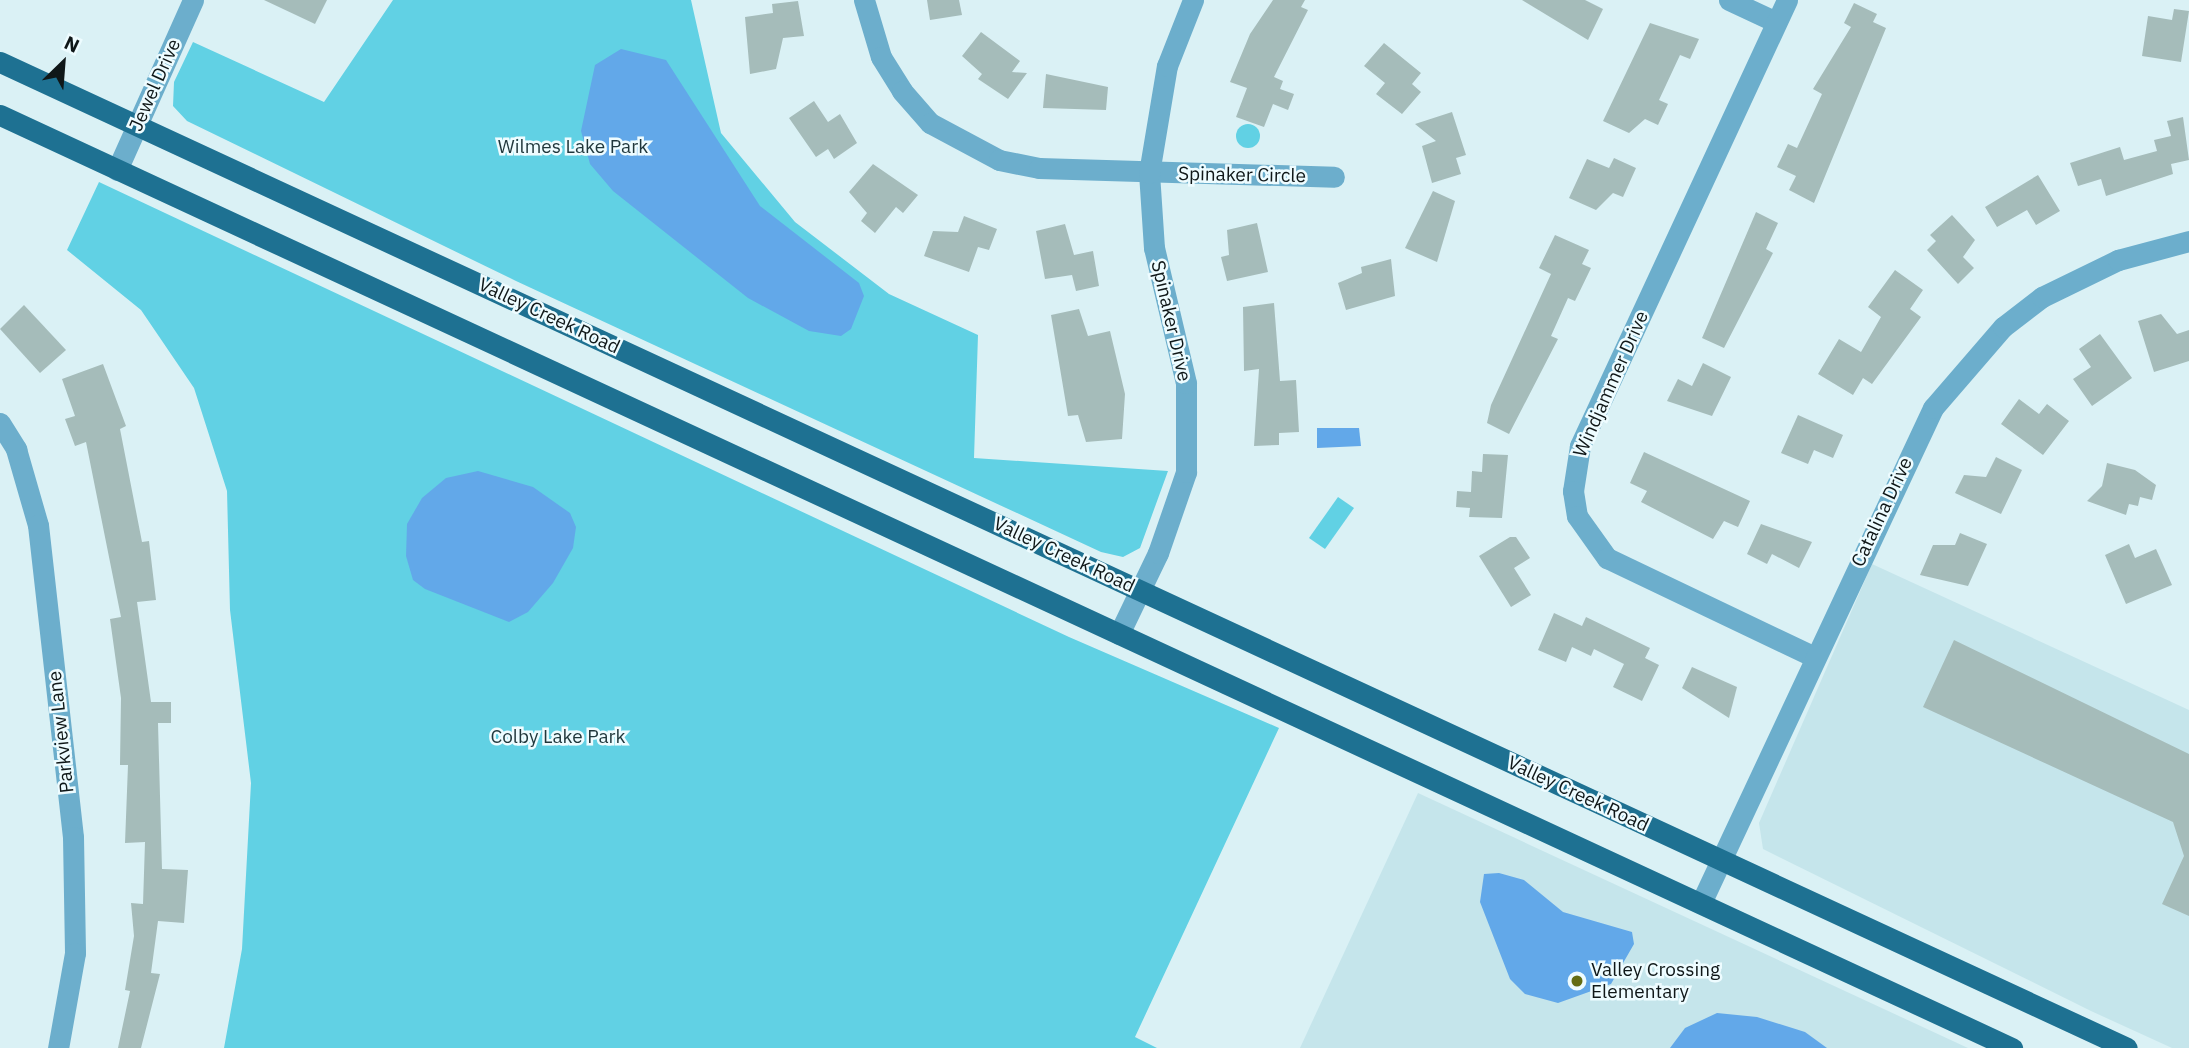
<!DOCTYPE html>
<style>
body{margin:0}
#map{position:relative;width:2189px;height:1048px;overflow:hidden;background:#daf1f5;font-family:"IBM Plex Sans",sans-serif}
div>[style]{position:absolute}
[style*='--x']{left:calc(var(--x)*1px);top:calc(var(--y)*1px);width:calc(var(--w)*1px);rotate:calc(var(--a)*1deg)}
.built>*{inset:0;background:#c5e5eb}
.green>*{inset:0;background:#61d1e4}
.round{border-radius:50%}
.water>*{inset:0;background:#62a8e9}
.building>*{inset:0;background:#a5bcba}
.minor>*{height:21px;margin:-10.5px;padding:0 10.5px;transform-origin:10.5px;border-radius:10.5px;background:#6caecc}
.major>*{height:21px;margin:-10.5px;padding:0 10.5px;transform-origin:10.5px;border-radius:10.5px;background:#1e7192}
.dots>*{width:19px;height:19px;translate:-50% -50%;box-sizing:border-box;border:4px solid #eefcff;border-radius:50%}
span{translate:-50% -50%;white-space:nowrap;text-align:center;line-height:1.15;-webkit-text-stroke:5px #eefcff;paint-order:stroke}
.street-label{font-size:19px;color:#0f1718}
.park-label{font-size:19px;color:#1f363b}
.poi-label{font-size:19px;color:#0f1718}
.left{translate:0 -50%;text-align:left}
.north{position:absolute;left:28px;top:28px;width:70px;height:70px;-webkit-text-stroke:5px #eefcff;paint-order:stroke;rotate:25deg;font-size:19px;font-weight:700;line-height:28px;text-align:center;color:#0f1718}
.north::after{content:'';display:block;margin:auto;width:24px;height:32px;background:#0f1718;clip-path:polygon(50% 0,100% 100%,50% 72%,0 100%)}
</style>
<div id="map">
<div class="built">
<div style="clip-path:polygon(1872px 564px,2189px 710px,2189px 1048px,2172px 1048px,2091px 1011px,1763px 849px,1759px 823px)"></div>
<div style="clip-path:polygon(1418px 793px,1968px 1048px,1300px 1048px)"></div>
</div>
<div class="green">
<div style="clip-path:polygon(393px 0,691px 0,721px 133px,795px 222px,889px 294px,978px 335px,974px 458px,1168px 471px,1140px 548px,1123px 557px,1101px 552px,516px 281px,187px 121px,173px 106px,174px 82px,193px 42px,324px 102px)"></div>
<div class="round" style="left:1236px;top:124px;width:24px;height:24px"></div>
<div style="clip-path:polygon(99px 182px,1069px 637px,1279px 728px,1135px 1037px,1157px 1048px,224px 1048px,242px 949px,251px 783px,230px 610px,227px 491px,194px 388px,141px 310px,67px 250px)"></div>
<div style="clip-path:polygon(1338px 497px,1354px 508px,1325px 549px,1309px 538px)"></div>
</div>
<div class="water">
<div style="clip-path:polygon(621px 49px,666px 60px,760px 206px,859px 283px,864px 296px,851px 329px,841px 336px,809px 331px,748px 298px,613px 191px,590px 164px,581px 131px,595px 65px)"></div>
<div style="clip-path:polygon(1317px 428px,1359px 428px,1361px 446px,1317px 448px)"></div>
<div style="clip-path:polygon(478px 471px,533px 487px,570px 513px,576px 527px,573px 548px,553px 583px,528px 612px,509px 622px,425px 589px,413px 580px,406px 556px,407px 524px,422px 498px,446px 478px)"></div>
<div style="clip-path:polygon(1499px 873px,1524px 880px,1563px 912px,1632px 932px,1634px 944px,1611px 984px,1558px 1003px,1525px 994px,1510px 979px,1480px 902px,1484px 874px)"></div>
<div style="clip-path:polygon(1717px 1013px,1757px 1017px,1805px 1032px,1827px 1048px,1670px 1048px,1685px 1028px)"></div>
</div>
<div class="building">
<div style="clip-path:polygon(264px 0,327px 0,315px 24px)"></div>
<div style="clip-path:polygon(927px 0,959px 0,962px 15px,930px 20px)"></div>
<div style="clip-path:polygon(1273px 0,1305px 0,1301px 7px,1308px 10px,1274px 77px,1283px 81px,1280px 89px,1294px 94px,1288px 110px,1273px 104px,1264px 127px,1236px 117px,1247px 88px,1230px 82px,1250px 34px)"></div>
<div style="clip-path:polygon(1522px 0,1585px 0,1603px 9px,1588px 40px)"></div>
<div style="clip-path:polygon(798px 1px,804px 36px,783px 38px,776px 69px,750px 74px,745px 17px,773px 13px,772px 4px)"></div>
<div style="clip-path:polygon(1854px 3px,1877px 14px,1873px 22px,1886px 28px,1814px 203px,1789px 190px,1796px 176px,1777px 167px,1788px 144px,1797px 148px,1822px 94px,1813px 89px,1851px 27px,1844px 23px)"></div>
<div style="clip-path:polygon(2174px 9px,2189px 11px,2181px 62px,2142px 56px,2148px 16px,2172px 20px)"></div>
<div style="clip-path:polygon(1650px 23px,1699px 39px,1690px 59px,1680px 55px,1659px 100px,1668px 104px,1658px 125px,1645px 119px,1629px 133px,1603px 121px)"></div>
<div style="clip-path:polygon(981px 32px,1020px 61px,1012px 72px,1027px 73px,1008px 99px,978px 79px,982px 74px,962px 56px)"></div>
<div style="clip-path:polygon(1384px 43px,1421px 73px,1412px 84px,1421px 92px,1402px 114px,1376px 94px,1385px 83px,1364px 66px)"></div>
<div style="clip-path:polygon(1046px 74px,1108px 87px,1106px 110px,1043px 108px)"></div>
<div style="clip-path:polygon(814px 101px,828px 122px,840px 114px,857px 143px,834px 159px,828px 149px,816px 157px,789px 118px)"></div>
<div style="clip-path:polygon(1452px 112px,1466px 155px,1456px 158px,1461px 174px,1432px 183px,1422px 146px,1436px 141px,1415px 124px)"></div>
<div style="clip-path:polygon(2183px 117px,2189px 160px,2171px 164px,2173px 174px,2106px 196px,2101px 179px,2078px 186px,2070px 163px,2120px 147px,2124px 160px,2157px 151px,2154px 140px,2171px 136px,2167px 121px)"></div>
<div style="clip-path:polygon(1614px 158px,1636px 168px,1623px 197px,1613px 193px,1596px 210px,1569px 198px,1587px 159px,1609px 168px)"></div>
<div style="clip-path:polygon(873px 164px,918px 195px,903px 213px,896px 207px,875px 233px,861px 221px,867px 213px,849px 192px)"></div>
<div style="clip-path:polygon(2038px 175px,2060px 211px,2036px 225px,2027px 210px,1997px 227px,1985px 207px)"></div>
<div style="clip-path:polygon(1433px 191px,1455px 201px,1437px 262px,1405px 248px)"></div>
<div style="clip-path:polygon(1756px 212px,1778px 223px,1766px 249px,1773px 253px,1724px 348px,1702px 338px)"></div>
<div style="clip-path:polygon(1952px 215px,1975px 240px,1963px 257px,1974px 268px,1958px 284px,1927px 250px,1936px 241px,1930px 235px)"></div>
<div style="clip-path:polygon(964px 216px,997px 229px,989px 250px,978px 247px,969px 272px,924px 256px,933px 231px,958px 232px)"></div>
<div style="clip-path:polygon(1257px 223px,1268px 272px,1227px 281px,1221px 257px,1229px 255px,1227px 230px)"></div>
<div style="clip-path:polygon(1065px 224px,1074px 255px,1093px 251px,1099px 286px,1076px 291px,1072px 275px,1045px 279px,1036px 231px)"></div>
<div style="clip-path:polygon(1555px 235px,1589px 250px,1582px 264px,1591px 268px,1575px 301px,1568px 298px,1551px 336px,1558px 339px,1509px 434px,1487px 423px,1491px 405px,1551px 274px,1539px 268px)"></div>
<div style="clip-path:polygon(1391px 259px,1395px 296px,1346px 310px,1338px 283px,1362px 273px,1361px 267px)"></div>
<div style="clip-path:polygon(1895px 270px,1923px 290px,1910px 309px,1921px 317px,1872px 384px,1863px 378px,1853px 395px,1818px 374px,1839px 339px,1861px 352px,1881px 317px,1868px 307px)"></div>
<div style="clip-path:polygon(1274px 303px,1280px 381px,1296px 380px,1299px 432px,1279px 433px,1279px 445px,1254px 446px,1259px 369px,1244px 371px,1243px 307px)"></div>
<div style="clip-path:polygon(24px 305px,66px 350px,40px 373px,0 329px)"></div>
<div style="clip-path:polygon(1079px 309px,1088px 336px,1110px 331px,1125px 394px,1122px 439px,1086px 442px,1078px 415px,1068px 416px,1051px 315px)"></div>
<div style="clip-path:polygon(2161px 314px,2177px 334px,2189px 330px,2189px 361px,2154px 372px,2138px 321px)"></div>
<div style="clip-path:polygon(2100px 334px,2132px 378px,2092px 406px,2073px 379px,2091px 367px,2079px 349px)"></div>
<div style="clip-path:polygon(1703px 363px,1731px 377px,1712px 416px,1667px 401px,1678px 379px,1692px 386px)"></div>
<div style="clip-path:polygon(103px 364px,126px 426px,120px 429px,142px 542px,149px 541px,156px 600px,137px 602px,151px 702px,171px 702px,171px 723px,158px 723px,162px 869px,188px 870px,184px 923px,158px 921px,151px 973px,160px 974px,141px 1048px,118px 1048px,130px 991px,125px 990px,134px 936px,131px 903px,143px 904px,145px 842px,125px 843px,128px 765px,120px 765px,121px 698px,110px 619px,121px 617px,86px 442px,75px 446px,65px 419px,75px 416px,62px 379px)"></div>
<div style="clip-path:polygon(2019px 399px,2039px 414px,2047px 404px,2069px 421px,2043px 455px,2001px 424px)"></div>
<div style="clip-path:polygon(1798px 415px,1843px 435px,1833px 458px,1814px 450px,1808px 464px,1781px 453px)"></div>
<div style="clip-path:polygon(1644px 452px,1750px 501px,1738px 527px,1724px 521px,1713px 539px,1641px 502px,1647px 491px,1630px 483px)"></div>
<div style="clip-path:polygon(1483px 454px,1508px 455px,1502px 518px,1469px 517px,1470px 508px,1456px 507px,1457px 491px,1471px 492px,1472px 471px,1482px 472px)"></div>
<div style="clip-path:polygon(1996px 457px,2022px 470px,2001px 514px,1955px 493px,1964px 475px,1986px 477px)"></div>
<div style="clip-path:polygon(2107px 463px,2135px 470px,2156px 485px,2152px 500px,2140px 497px,2138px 506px,2129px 504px,2126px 515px,2087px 501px,2102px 486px)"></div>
<div style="clip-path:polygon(1761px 524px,1812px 542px,1799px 568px,1772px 554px,1767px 564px,1747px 554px)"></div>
<div style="clip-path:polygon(1960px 533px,1987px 544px,1968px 586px,1920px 575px,1933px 545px,1955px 545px)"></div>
<div style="clip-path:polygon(1510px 537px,1516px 537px,1530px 558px,1514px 568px,1531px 595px,1511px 607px,1479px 556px)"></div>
<div style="clip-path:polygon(2129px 544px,2135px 558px,2156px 549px,2172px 585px,2126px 604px,2105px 555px)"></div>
<div style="clip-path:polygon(1554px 613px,1582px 626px,1586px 617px,1650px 648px,1645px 658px,1659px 665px,1642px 701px,1613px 687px,1624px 664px,1594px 649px,1591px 656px,1572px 647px,1566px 662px,1538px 650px)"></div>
<div style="clip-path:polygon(1954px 640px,2189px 754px,2189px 916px,2162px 904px,2184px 856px,2173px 822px,1923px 707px)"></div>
<div style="clip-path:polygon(1692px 667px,1737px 687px,1729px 718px,1682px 688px)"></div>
</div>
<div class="minor">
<div style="--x:864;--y:0;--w:59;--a:73.4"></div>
<div style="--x:881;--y:57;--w:40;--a:58"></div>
<div style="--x:902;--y:91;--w:43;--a:48.8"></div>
<div style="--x:930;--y:123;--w:78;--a:28.2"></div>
<div style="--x:999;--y:160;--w:41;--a:11.3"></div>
<div style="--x:1039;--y:168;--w:295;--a:1.7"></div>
<div style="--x:1729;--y:0;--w:52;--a:25.1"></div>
<div style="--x:1787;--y:0;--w:492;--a:114.9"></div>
<div style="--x:1580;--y:446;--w:46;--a:98.8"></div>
<div style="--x:1573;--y:491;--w:25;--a:81"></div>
<div style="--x:1577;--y:516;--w:52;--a:54.5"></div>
<div style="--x:1607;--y:558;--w:230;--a:25.5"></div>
<div style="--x:117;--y:170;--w:186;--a:-65.9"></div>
<div style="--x:0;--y:423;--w:31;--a:58"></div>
<div style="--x:16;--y:449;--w:79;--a:73.9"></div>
<div style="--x:38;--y:525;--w:314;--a:83.6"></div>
<div style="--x:73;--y:837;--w:116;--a:89"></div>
<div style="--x:75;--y:953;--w:97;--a:100.1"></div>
<div style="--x:1119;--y:634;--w:90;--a:-64.3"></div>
<div style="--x:1158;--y:553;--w:86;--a:-70.9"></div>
<div style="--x:1186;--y:472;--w:89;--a:-90"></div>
<div style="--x:1186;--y:383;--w:139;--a:-103.3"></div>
<div style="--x:1154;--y:248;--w:75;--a:-93.8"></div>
<div style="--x:1149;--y:173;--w:109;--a:-80.5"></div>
<div style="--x:1167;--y:66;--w:71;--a:-68.5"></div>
<div style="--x:1701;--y:903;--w:547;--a:-64.89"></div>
<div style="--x:1933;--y:408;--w:107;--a:-49.2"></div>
<div style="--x:2003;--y:327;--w:49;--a:-37.6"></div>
<div style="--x:2042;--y:297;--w:85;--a:-26"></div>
<div style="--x:2118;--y:260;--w:73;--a:-15"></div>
</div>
<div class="major">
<div style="--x:0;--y:62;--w:2344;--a:24.87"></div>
<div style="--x:0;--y:115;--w:2218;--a:24.88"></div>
</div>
<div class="dots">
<div style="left:1577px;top:981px;background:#646d13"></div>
</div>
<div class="street-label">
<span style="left:155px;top:85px;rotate:-66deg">Jewel Drive</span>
<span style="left:1242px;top:175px;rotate:1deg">Spinaker Circle</span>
<span style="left:549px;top:316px;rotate:25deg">Valley Creek Road</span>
<span style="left:1171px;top:321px;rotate:77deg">Spinaker Drive</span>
<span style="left:1611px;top:384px;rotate:-66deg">Windjammer Drive</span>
<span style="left:1882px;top:512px;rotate:-65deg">Catalina Drive</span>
<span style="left:1064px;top:555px;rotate:25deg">Valley Creek Road</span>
<span style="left:61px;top:732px;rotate:-96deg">Parkview Lane</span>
<span style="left:1578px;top:794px;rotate:25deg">Valley Creek Road</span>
</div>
<div class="park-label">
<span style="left:573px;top:147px">Wilmes Lake Park</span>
<span style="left:558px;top:737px">Colby Lake Park</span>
</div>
<div class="poi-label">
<span class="left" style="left:1591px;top:981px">Valley Crossing<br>Elementary</span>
</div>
<div class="north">N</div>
</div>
